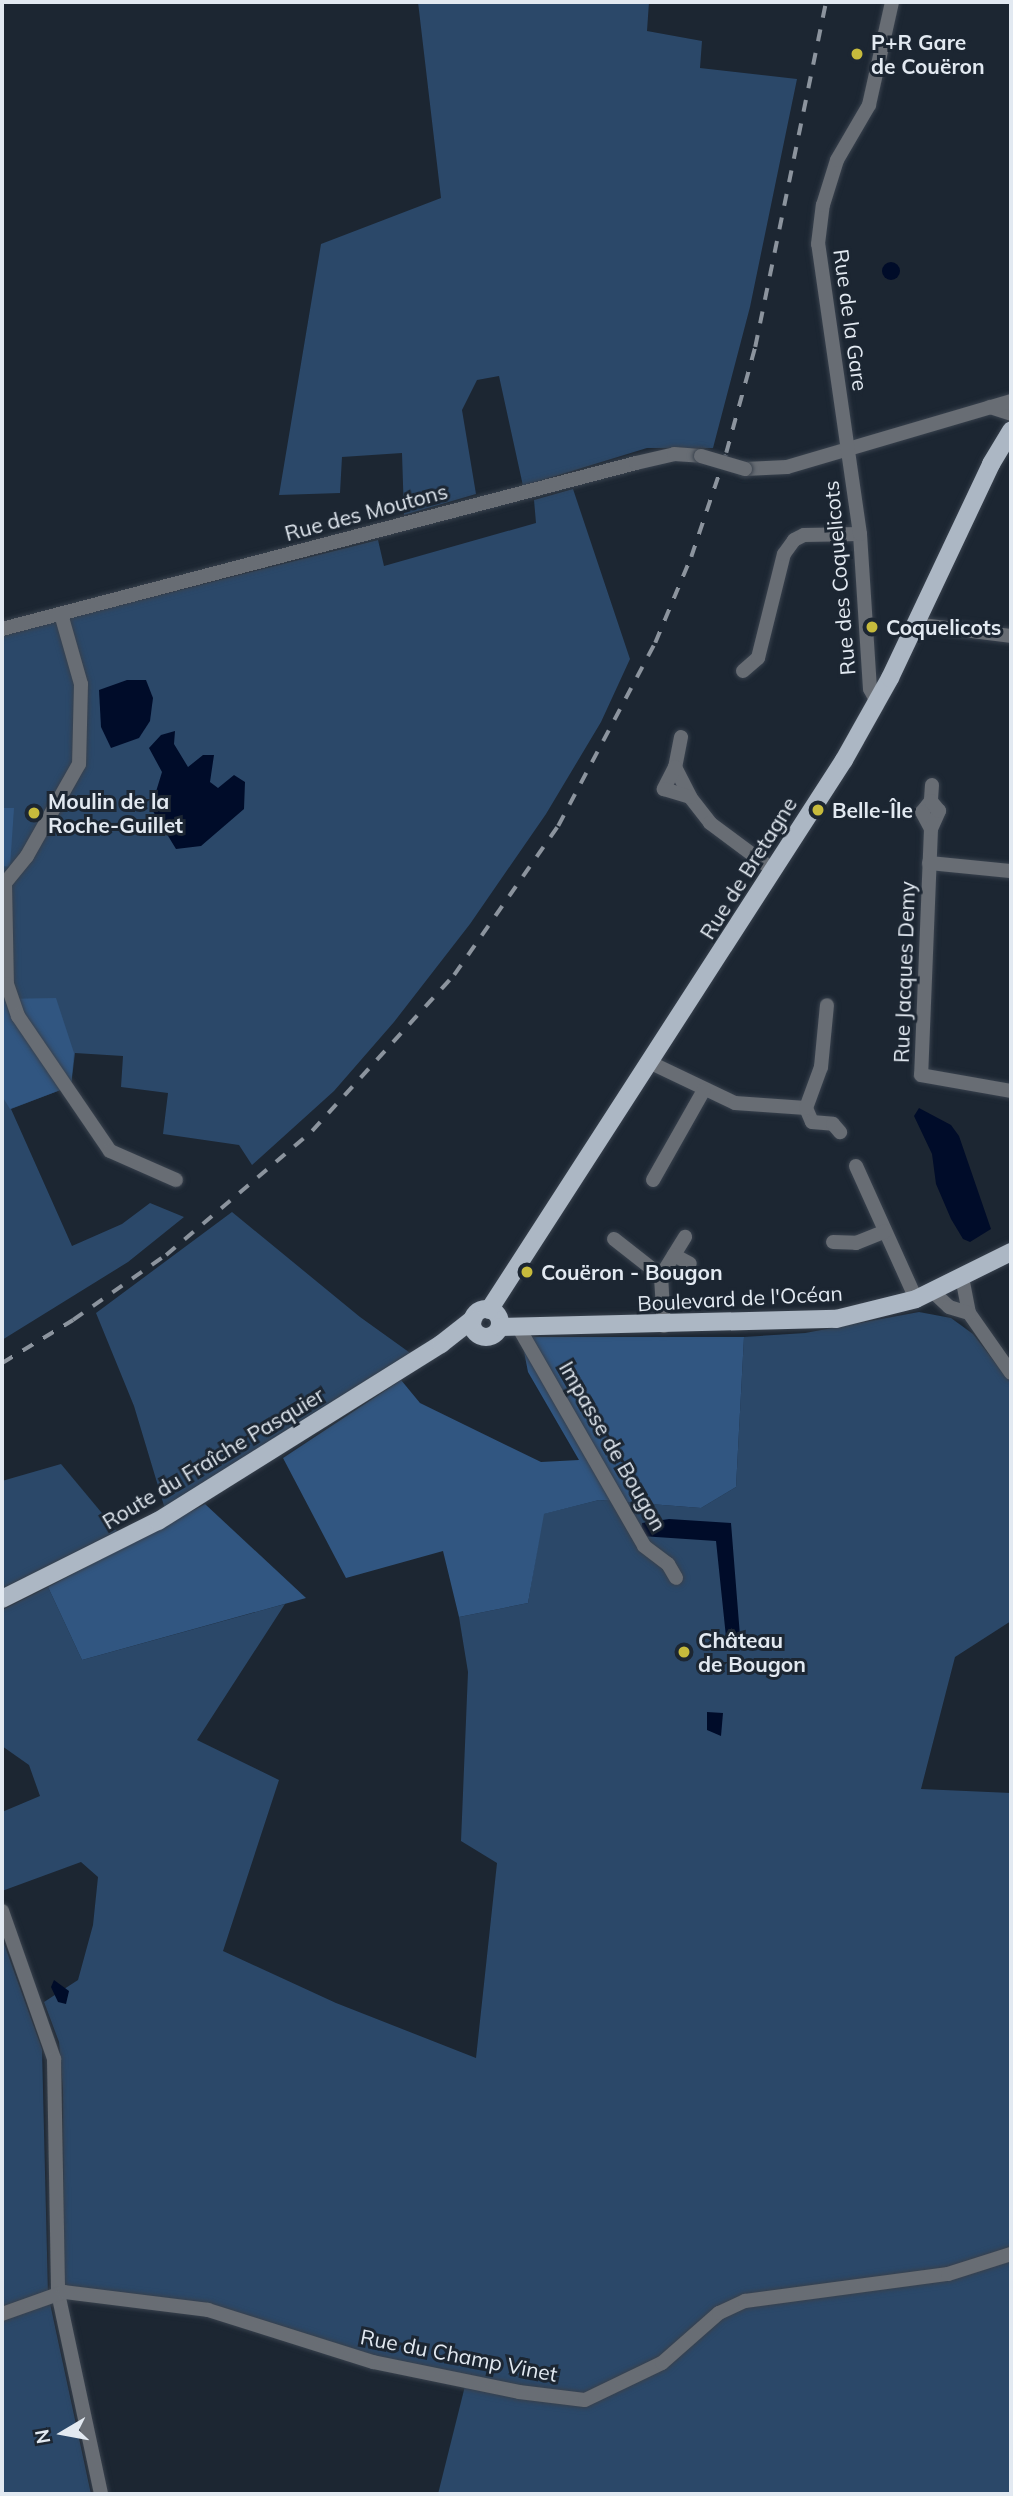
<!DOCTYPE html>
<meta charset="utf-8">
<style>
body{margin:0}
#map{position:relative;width:1013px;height:2496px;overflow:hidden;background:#1c2632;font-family:Mulish,sans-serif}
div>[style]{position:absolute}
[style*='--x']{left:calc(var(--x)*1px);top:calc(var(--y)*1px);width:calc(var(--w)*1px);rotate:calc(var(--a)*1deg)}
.green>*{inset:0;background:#2b4869}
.forest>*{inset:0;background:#315681}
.water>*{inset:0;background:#000c29}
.round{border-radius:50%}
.roads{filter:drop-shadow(0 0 2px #38414d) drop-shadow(0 0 2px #38414d)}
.minor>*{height:14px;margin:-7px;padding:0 7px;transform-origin:7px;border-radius:7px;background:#686d74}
.major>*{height:18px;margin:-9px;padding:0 9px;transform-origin:9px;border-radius:9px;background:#acb7c4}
.major>.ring{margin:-9px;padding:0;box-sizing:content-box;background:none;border:18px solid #acb7c4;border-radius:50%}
.rail>*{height:3.5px;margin-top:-1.75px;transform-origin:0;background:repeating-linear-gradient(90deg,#8c949e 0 12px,transparent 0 24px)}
.bridges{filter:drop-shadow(0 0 2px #38414d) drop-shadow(0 0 2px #38414d)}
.minor-bridge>*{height:14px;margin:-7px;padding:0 7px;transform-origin:7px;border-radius:7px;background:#686d74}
.dots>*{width:19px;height:19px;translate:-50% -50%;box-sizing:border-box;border:4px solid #1c2632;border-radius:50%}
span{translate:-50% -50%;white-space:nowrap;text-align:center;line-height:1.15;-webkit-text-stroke:6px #1c2632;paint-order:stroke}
.poi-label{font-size:21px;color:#e2e9f1;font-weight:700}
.left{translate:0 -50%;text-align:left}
.street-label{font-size:21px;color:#e2e9f1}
.frame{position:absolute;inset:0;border:4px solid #e2e9f1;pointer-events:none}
.north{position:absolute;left:28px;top:2398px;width:70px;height:70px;-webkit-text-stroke:5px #1c2632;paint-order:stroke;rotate:260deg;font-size:19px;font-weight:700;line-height:28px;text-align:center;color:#e2e9f1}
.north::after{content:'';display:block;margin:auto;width:24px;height:32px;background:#e2e9f1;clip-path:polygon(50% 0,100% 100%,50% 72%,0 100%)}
</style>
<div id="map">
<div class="green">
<div style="clip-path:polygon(418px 2px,649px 2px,647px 31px,702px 41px,700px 68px,797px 79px,750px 307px,713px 448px,647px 448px,523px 486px,499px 376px,477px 380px,462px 410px,476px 494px,404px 515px,402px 453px,342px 457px,340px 493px,279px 495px,321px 244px,441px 198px)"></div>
<div style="clip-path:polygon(573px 489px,630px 659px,601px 722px,546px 814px,470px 924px,394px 1022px,334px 1091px,252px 1165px,239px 1145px,163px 1134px,168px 1093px,121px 1087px,123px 1056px,75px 1053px,71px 1086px,11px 1109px,72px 1246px,122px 1224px,150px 1203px,184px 1217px,128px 1262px,2px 1340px,2px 635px,378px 540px,384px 566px,536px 523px,534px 500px)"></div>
<div style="clip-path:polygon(232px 1212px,360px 1317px,413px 1355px,165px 1509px,134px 1406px,96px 1313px)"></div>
<div style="clip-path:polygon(919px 1312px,951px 1318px,973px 1334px,1011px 1383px,1011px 1621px,955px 1657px,921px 1789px,1011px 1793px,1011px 2494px,438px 2494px,466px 2382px,208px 2310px,64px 2287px,63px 2089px,59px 2042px,44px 2002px,78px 1980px,93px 1925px,98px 1877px,81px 1862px,2px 1891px,2px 1812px,40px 1796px,29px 1765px,2px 1746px,2px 1610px,48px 1587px,82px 1660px,285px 1604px,197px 1740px,279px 1780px,223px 1951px,336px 2003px,476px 2058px,497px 1863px,461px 1841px,468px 1672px,459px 1617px,528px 1603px,543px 1514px,599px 1500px,701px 1508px,736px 1487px,744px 1337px,805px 1333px)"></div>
<div style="clip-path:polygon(61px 1464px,121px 1536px,2px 1592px,2px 1481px)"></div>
<div style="clip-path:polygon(2px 1938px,42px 2049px,48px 2294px,91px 2494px,2px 2494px)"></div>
</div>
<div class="forest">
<div style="clip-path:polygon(2px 808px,14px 808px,10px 867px,2px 866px)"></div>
<div style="clip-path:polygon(56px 998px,74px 1053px,71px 1086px,10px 1109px,2px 1096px,2px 999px)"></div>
<div style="clip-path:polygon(529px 1337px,744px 1337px,736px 1487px,701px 1508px,599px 1500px,544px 1514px,528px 1603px,459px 1617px,443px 1551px,346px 1578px,283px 1458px,401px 1380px,420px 1403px,541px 1462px,579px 1460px,528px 1372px,523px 1346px)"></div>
<div style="clip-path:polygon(205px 1504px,306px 1598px,82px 1660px,48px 1587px)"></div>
</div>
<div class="water">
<div class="round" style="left:882px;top:262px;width:18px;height:18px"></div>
<div style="clip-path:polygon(127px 680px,146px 680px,153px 698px,150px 721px,139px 738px,111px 748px,101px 727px,99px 690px)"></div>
<div style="clip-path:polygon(175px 731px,174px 744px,188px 767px,203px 755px,214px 755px,210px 782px,218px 788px,234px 775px,245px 782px,244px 809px,201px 846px,176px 849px,151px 808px,162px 772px,149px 748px,161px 735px)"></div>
<div style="clip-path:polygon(919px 1108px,951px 1125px,959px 1136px,991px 1229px,970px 1242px,963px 1239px,951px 1219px,936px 1184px,932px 1154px,914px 1116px)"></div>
<div style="clip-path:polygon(669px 1519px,731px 1523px,740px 1636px,726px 1637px,716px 1541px,641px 1536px,642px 1523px)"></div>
<div style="clip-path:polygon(707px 1712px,723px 1713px,721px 1736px,707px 1730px)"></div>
<div style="clip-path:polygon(54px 1980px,69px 1991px,66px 2004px,58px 2002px,51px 1987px)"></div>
</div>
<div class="roads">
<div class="minor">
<div style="--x:990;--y:407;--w:22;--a:18"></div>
<div style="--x:745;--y:469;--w:42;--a:-2.7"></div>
<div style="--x:787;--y:467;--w:234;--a:-16.4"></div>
<div style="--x:61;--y:614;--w:73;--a:74.1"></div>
<div style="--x:81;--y:684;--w:80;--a:91.4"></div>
<div style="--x:79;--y:764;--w:106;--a:119.5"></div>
<div style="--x:27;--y:856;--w:35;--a:129"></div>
<div style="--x:5;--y:883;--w:101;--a:88.9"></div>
<div style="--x:7;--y:984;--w:34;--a:71"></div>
<div style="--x:18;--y:1016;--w:163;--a:55.7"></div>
<div style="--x:110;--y:1151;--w:72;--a:23.7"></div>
<div style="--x:915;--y:624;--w:97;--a:7.1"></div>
<div style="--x:2;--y:629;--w:655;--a:-14.67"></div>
<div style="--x:636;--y:463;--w:39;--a:-13"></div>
<div style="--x:674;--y:454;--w:27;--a:4"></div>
<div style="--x:743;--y:671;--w:20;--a:-41"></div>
<div style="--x:758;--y:658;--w:107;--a:-76"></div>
<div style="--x:784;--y:554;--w:17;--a:-54"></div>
<div style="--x:794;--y:540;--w:11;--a:-27"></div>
<div style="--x:804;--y:535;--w:56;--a:-1"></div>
<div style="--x:877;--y:702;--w:15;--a:-118"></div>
<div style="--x:870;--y:689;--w:155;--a:-93.7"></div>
<div style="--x:860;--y:534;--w:293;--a:-98.2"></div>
<div style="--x:818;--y:244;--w:39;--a:-83"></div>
<div style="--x:823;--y:205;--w:47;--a:-72.7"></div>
<div style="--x:837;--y:160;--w:64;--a:-59.8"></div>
<div style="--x:869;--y:105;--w:106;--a:-77.4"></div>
<div style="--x:681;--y:737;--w:31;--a:101"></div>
<div style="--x:675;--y:767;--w:34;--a:63"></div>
<div style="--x:690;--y:797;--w:33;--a:52"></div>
<div style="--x:710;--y:823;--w:79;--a:36.7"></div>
<div style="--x:675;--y:767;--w:25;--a:117"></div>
<div style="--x:664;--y:789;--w:27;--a:17"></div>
<div style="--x:932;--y:785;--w:16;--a:94"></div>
<div style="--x:931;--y:801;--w:14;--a:129"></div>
<div style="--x:922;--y:812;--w:19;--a:62"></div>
<div style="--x:931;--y:829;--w:246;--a:92.3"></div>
<div style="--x:921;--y:1075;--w:91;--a:10.1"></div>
<div style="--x:931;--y:829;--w:20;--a:-66"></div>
<div style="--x:939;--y:811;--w:13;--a:-129"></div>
<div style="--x:929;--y:863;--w:82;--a:5.6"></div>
<div style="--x:651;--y:1063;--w:93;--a:25.5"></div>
<div style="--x:735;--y:1103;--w:71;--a:4"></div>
<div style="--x:806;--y:1108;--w:15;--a:67"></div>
<div style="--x:812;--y:1122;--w:21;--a:5"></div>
<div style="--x:833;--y:1124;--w:11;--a:49"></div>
<div style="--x:806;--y:1108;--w:44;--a:-69.9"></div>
<div style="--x:821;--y:1067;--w:62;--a:-84.5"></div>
<div style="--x:856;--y:1166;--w:146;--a:65.7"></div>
<div style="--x:653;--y:1180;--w:103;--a:-60.5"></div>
<div style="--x:614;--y:1239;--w:60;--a:38.2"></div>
<div style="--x:661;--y:1276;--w:46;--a:-58.4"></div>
<div style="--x:833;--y:1242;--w:23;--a:2"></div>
<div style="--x:856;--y:1243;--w:31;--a:-22"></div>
<div style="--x:674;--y:1255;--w:18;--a:29"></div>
<div style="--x:661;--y:1276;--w:50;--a:86.6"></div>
<div style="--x:962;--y:1277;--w:37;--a:79"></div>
<div style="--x:969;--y:1313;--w:73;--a:55"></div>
<div style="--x:932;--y:1291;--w:23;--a:43"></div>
<div style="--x:949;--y:1307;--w:21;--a:17"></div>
<div style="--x:520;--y:1330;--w:249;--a:60.1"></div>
<div style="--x:644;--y:1546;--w:30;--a:37"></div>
<div style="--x:668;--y:1564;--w:16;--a:60"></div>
<div style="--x:2;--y:1911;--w:157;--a:70.6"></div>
<div style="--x:54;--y:2059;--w:234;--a:89"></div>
<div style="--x:58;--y:2293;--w:206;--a:77.9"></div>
<div style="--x:2;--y:2314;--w:66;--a:-19.5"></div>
<div style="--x:64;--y:2292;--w:145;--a:7.1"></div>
<div style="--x:208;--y:2310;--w:173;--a:17.5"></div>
<div style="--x:373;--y:2362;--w:149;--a:11.6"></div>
<div style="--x:519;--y:2392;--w:66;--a:6.9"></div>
<div style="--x:585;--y:2400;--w:85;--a:-25.7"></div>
<div style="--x:662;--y:2363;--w:76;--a:-41.3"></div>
<div style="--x:719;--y:2313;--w:29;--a:-25"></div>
<div style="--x:745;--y:2301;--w:205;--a:-7.6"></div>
<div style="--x:948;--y:2274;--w:66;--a:-17.6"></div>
</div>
<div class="major">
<div class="ring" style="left:472px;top:1309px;width:10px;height:10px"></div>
<div style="--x:489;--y:1310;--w:655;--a:-57.16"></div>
<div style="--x:844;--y:760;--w:94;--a:-60.7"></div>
<div style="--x:890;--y:678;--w:237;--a:-64.7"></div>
<div style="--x:991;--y:464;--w:39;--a:-59"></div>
<div style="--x:500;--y:1327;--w:336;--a:-1.4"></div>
<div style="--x:836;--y:1319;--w:82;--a:-14"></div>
<div style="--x:916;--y:1299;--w:106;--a:-26.3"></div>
<div style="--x:2;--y:1599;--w:174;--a:-26.6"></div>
<div style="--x:158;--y:1521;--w:334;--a:-32"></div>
<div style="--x:441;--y:1344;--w:41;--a:-38"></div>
</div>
</div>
<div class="rail">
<div style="--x:2;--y:1363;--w:83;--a:-31.2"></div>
<div style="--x:73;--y:1320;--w:113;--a:-35"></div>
<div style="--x:166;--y:1255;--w:192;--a:-40.3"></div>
<div style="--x:312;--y:1131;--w:211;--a:-47.7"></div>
<div style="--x:454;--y:975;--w:182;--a:-55.1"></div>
<div style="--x:558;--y:826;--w:207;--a:-62.1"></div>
<div style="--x:655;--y:643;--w:93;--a:-67.3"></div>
<div style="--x:691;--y:557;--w:110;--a:-71.4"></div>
<div style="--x:726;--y:453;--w:110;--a:-74.7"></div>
<div style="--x:755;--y:347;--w:352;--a:-78.4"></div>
</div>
<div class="bridges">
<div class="minor-bridge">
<div style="--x:701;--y:456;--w:46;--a:16.5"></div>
</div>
</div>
<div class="dots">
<div style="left:857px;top:54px;background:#c7bb3c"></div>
<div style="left:872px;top:627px;background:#c7bb3c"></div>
<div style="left:818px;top:810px;background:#c7bb3c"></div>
<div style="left:34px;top:813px;background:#c7bb3c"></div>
<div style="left:527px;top:1272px;background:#c7bb3c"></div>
<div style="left:684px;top:1652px;background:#c7bb3c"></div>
</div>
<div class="poi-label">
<span class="left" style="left:871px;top:54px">P+R Gare<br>de Couëron</span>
<span class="left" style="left:886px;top:627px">Coquelicots</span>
<span class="left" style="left:48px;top:813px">Moulin de la<br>Roche-Guillet</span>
<span class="left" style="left:832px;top:810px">Belle-Île</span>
<span class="left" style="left:541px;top:1272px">Couëron - Bougon</span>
<span class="left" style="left:698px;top:1652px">Château<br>de Bougon</span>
</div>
<div class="street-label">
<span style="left:851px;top:320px;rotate:82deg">Rue de la Gare</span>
<span style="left:366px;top:512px;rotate:-15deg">Rue des Moutons</span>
<span style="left:839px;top:578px;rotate:-95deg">Rue des Coquelicots</span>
<span style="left:748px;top:868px;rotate:-58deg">Rue de Bretagne</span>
<span style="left:904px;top:972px;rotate:-88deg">Rue Jacques Demy</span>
<span style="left:740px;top:1298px;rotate:-3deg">Boulevard de l'Océan</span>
<span style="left:613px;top:1446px;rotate:60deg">Impasse de Bougon</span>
<span style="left:213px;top:1458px;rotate:-31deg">Route du Fraîche Pasquier</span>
<span style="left:459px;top:2355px;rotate:11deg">Rue du Champ Vinet</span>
</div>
<div class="frame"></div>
<div class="north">N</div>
</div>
